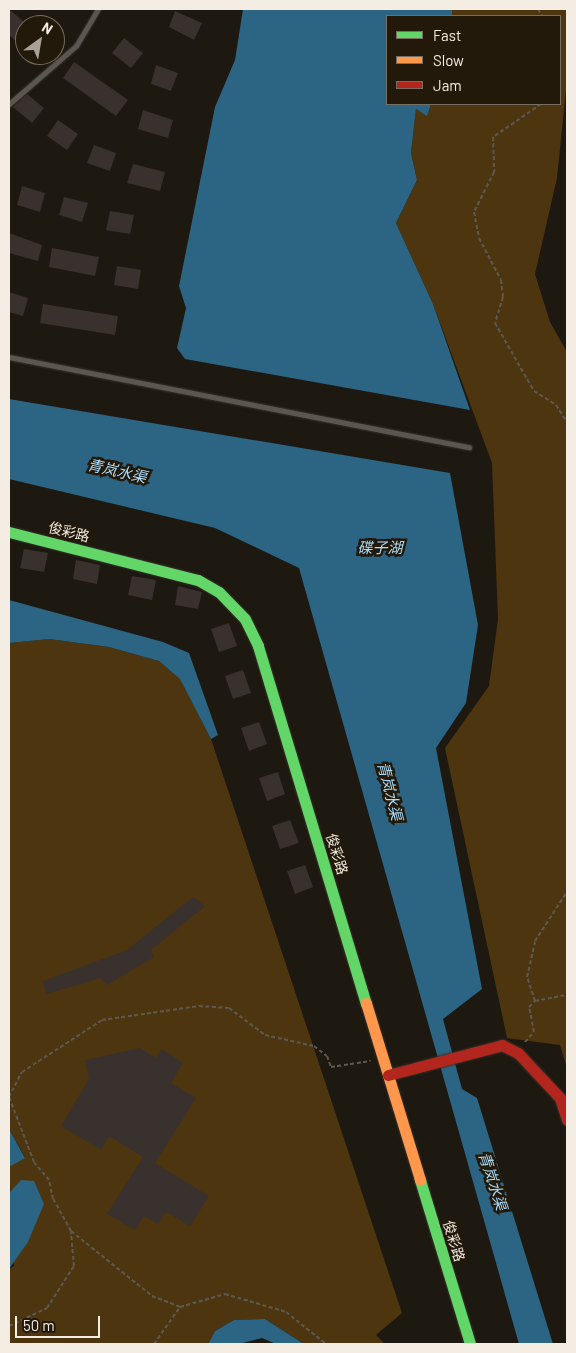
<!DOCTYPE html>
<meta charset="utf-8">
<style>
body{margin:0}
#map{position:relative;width:576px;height:1353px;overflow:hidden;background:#1d1810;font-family:Barlow,"Noto Sans SC",sans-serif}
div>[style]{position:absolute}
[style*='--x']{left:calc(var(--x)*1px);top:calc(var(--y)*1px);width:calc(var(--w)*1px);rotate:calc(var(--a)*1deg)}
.green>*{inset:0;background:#4d3510}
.water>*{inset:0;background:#2c6483}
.building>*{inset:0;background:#38312e}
.path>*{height:2px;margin-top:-1px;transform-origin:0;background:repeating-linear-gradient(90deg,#5d5951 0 4px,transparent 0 6.5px)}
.roads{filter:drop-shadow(0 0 1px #35322c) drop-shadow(0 0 1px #35322c)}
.lane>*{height:5px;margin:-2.5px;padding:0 2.5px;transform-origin:2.5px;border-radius:2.5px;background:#5b5650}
.fast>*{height:11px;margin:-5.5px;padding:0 5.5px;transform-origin:5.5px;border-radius:5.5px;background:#63d668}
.slow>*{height:11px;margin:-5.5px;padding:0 5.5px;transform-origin:5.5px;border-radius:5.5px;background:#ff974d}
.jam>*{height:11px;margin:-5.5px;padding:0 5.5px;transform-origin:5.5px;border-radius:5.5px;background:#b3261e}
span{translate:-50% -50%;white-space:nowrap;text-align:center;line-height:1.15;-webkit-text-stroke:5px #23190a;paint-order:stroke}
.street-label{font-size:14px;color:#f4ede3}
.water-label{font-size:15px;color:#aadcfc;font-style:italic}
.frame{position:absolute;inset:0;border:10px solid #f4ede3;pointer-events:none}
.legend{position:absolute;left:386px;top:15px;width:175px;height:90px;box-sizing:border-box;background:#23190a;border:1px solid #776e61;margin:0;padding:6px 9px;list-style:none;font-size:15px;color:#f4ede3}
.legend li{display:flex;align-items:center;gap:10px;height:25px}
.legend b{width:25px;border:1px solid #776e61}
.north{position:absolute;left:15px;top:15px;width:50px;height:50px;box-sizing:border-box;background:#23190a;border:1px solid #776e61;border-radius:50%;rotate:32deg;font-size:14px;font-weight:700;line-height:20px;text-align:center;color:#f4ede3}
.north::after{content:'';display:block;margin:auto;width:18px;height:22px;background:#a9a299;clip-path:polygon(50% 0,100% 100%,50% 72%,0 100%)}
.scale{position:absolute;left:15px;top:1316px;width:85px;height:22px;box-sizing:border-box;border:2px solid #f4ede3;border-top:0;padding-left:6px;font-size:15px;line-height:18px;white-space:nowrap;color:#f4ede3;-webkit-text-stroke:4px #23190a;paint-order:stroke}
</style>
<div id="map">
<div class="green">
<div style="clip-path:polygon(452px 9px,567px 9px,567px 80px,557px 178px,535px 274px,550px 322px,567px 352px,567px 1068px,560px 1045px,507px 1038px,445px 748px,489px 686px,498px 619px,492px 463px,433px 304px,396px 223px,417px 180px,411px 153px,416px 109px,427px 115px,431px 104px,560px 104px,560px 16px,452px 16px)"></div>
<div style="clip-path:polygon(49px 639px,109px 647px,159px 661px,180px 678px,211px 739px,402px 1313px,376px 1335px,385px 1344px,304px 1344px,265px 1319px,234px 1320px,215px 1331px,208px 1344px,9px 1344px,9px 1269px,14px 1266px,9px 1164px,25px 1157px,9px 1129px,9px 643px)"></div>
</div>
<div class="water">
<div style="clip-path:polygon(243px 9px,452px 9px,452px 16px,387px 16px,387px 104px,431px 104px,427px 116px,416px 109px,411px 153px,417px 180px,396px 223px,433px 304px,470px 410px,185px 359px,177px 348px,186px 308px,179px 286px,215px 107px,235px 60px)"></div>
<div style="clip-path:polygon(9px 399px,450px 473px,478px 625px,466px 703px,436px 748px,482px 989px,443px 1019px,462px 1089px,477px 1098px,553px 1344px,519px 1344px,299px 568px,215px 528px,9px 479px)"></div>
<div style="clip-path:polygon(9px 600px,163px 642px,189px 653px,218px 735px,211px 739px,180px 679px,159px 661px,109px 647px,49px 639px,9px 643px)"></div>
<div style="clip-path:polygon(9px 1129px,25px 1158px,11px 1166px,9px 1164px)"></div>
<div style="clip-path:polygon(21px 1180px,34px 1181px,44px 1204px,28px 1242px,9px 1269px,9px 1193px)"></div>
<div style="clip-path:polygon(265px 1319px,304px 1344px,276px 1344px,262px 1338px,239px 1344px,208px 1344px,215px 1331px,234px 1320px)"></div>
</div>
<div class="building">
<div style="clip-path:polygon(9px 9px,25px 23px,25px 49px,9px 35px)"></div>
<div style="clip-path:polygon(175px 11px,202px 23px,194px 40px,169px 27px)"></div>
<div style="clip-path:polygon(124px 38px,143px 53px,131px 68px,112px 53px)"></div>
<div style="clip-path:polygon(74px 62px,128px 100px,116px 116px,63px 78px)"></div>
<div style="clip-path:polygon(156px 65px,178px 73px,171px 91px,151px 84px)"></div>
<div style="clip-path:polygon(27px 94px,44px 108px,32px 123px,13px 107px)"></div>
<div style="clip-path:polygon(143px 110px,173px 120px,168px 138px,138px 129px)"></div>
<div style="clip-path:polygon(58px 120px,78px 134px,67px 150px,47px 136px)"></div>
<div style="clip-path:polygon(94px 145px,116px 153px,110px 171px,87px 163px)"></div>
<div style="clip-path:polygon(133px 164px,165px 172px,160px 191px,127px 183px)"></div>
<div style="clip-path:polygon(22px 186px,45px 193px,40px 212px,17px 205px)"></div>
<div style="clip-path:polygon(64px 197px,88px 203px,82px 222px,59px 215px)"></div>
<div style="clip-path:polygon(110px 211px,134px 215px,130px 234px,106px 230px)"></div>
<div style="clip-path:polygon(9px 233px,42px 245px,38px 261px,9px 253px)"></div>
<div style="clip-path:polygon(52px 248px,99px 257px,95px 276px,49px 267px)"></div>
<div style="clip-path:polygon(117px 266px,141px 270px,138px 289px,114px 285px)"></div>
<div style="clip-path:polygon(9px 292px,28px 298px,23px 316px,9px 312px)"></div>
<div style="clip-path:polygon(43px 304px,118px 316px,115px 335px,40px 323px)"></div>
<div style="clip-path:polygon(24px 549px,48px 553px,44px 572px,20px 568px)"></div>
<div style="clip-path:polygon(76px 560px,100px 565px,97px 584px,73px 579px)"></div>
<div style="clip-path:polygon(132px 576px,156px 580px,152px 600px,128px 595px)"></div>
<div style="clip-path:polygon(178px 586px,202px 592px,198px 609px,175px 605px)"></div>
<div style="clip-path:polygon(229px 623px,237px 646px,219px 652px,211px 629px)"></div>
<div style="clip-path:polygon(243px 670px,251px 693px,233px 699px,225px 676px)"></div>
<div style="clip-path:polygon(259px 722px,267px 744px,249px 751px,241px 728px)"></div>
<div style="clip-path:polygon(278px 772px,285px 794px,267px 801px,259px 778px)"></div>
<div style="clip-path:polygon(290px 820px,299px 843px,280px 849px,272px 826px)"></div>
<div style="clip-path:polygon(305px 865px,313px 887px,295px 894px,287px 871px)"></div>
<div style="clip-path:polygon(193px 897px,205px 906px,151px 950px,154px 957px,107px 985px,101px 978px,46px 994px,43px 981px,127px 950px)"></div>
<div style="clip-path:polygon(140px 1048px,156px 1058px,162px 1049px,183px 1063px,171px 1083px,196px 1098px,155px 1163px,209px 1196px,190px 1226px,166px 1212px,158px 1224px,144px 1216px,135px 1230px,107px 1214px,143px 1157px,109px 1136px,101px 1150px,61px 1126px,89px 1079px,85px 1060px)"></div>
</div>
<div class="path">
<div style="--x:538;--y:9;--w:8;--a:60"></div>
<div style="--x:541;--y:104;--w:58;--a:145.5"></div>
<div style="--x:493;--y:137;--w:35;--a:88"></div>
<div style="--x:494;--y:172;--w:45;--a:116.6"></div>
<div style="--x:474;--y:212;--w:26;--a:79"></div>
<div style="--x:479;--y:238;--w:47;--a:62.4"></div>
<div style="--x:501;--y:280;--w:17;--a:83"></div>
<div style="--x:503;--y:297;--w:27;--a:107"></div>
<div style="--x:495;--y:323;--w:78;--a:60.2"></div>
<div style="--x:534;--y:391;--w:26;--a:32"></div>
<div style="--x:556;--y:405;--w:20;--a:57"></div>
<div style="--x:535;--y:1001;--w:33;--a:-11"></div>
<div style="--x:525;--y:1042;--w:13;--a:-48"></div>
<div style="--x:534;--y:1032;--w:25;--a:-101"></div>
<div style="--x:529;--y:1007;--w:8;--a:-45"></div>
<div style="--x:535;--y:1001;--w:25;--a:-108"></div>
<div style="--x:527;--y:977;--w:37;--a:-77"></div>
<div style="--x:535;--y:941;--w:59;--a:-56.9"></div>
<div style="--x:9;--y:1097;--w:28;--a:-63"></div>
<div style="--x:22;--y:1072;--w:95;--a:-33"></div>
<div style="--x:102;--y:1020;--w:98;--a:-8.2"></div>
<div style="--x:199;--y:1006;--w:30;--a:4"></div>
<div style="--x:229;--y:1008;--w:45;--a:36.9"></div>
<div style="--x:265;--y:1035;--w:50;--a:12.7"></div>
<div style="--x:314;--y:1046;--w:16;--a:38"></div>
<div style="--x:327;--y:1056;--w:12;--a:70"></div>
<div style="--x:331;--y:1067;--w:40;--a:-8.5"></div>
<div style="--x:71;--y:1231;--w:104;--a:38.7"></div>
<div style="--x:152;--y:1296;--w:30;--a:21"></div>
<div style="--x:9;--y:1326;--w:42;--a:-25.3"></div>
<div style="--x:47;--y:1308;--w:50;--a:-57.3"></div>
<div style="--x:74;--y:1266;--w:35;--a:-95"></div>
<div style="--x:71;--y:1231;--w:37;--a:-119"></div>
<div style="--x:53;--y:1199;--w:19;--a:-102"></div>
<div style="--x:49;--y:1180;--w:23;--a:-130"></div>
<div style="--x:34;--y:1162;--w:70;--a:-111"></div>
<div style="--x:154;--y:1344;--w:45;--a:-54.9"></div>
<div style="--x:180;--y:1307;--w:47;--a:-16.1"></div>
<div style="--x:225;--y:1294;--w:64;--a:16.4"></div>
<div style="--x:286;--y:1312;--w:51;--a:38.7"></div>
</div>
<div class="roads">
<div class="lane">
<div style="--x:9;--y:104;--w:89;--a:-40.9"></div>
<div style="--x:76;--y:46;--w:43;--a:-59.3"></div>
<div style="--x:9;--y:357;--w:469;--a:11.1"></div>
</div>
<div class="fast">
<div style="--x:9;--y:532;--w:195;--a:14.3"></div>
<div style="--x:198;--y:580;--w:24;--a:30"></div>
<div style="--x:219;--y:592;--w:37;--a:46"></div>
<div style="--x:245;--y:619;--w:30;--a:64"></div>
<div style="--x:258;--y:646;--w:373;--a:73.2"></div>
<div style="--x:420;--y:1180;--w:171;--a:73"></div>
</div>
<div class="slow">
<div style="--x:366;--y:1003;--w:185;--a:73"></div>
</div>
<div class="jam">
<div style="--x:388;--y:1075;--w:118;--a:-14.7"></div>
<div style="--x:502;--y:1045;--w:18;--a:27"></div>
<div style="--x:518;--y:1053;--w:62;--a:47"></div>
<div style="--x:560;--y:1098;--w:23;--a:72"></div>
</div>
</div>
<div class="street-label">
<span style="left:69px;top:532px;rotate:14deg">俊彩路</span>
<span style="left:337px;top:854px;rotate:73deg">俊彩路</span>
<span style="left:454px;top:1241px;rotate:73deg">俊彩路</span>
</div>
<div class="water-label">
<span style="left:117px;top:471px;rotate:13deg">青岚水渠</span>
<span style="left:380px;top:548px">碟子湖</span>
<span style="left:390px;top:791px;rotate:76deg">青岚水渠</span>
<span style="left:493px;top:1181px;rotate:72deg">青岚水渠</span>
</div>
<div class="frame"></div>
<ul class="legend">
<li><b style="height:6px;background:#63d668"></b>Fast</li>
<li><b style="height:6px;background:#ff974d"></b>Slow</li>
<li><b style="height:6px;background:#b3261e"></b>Jam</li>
</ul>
<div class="north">N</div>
<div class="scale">50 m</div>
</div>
